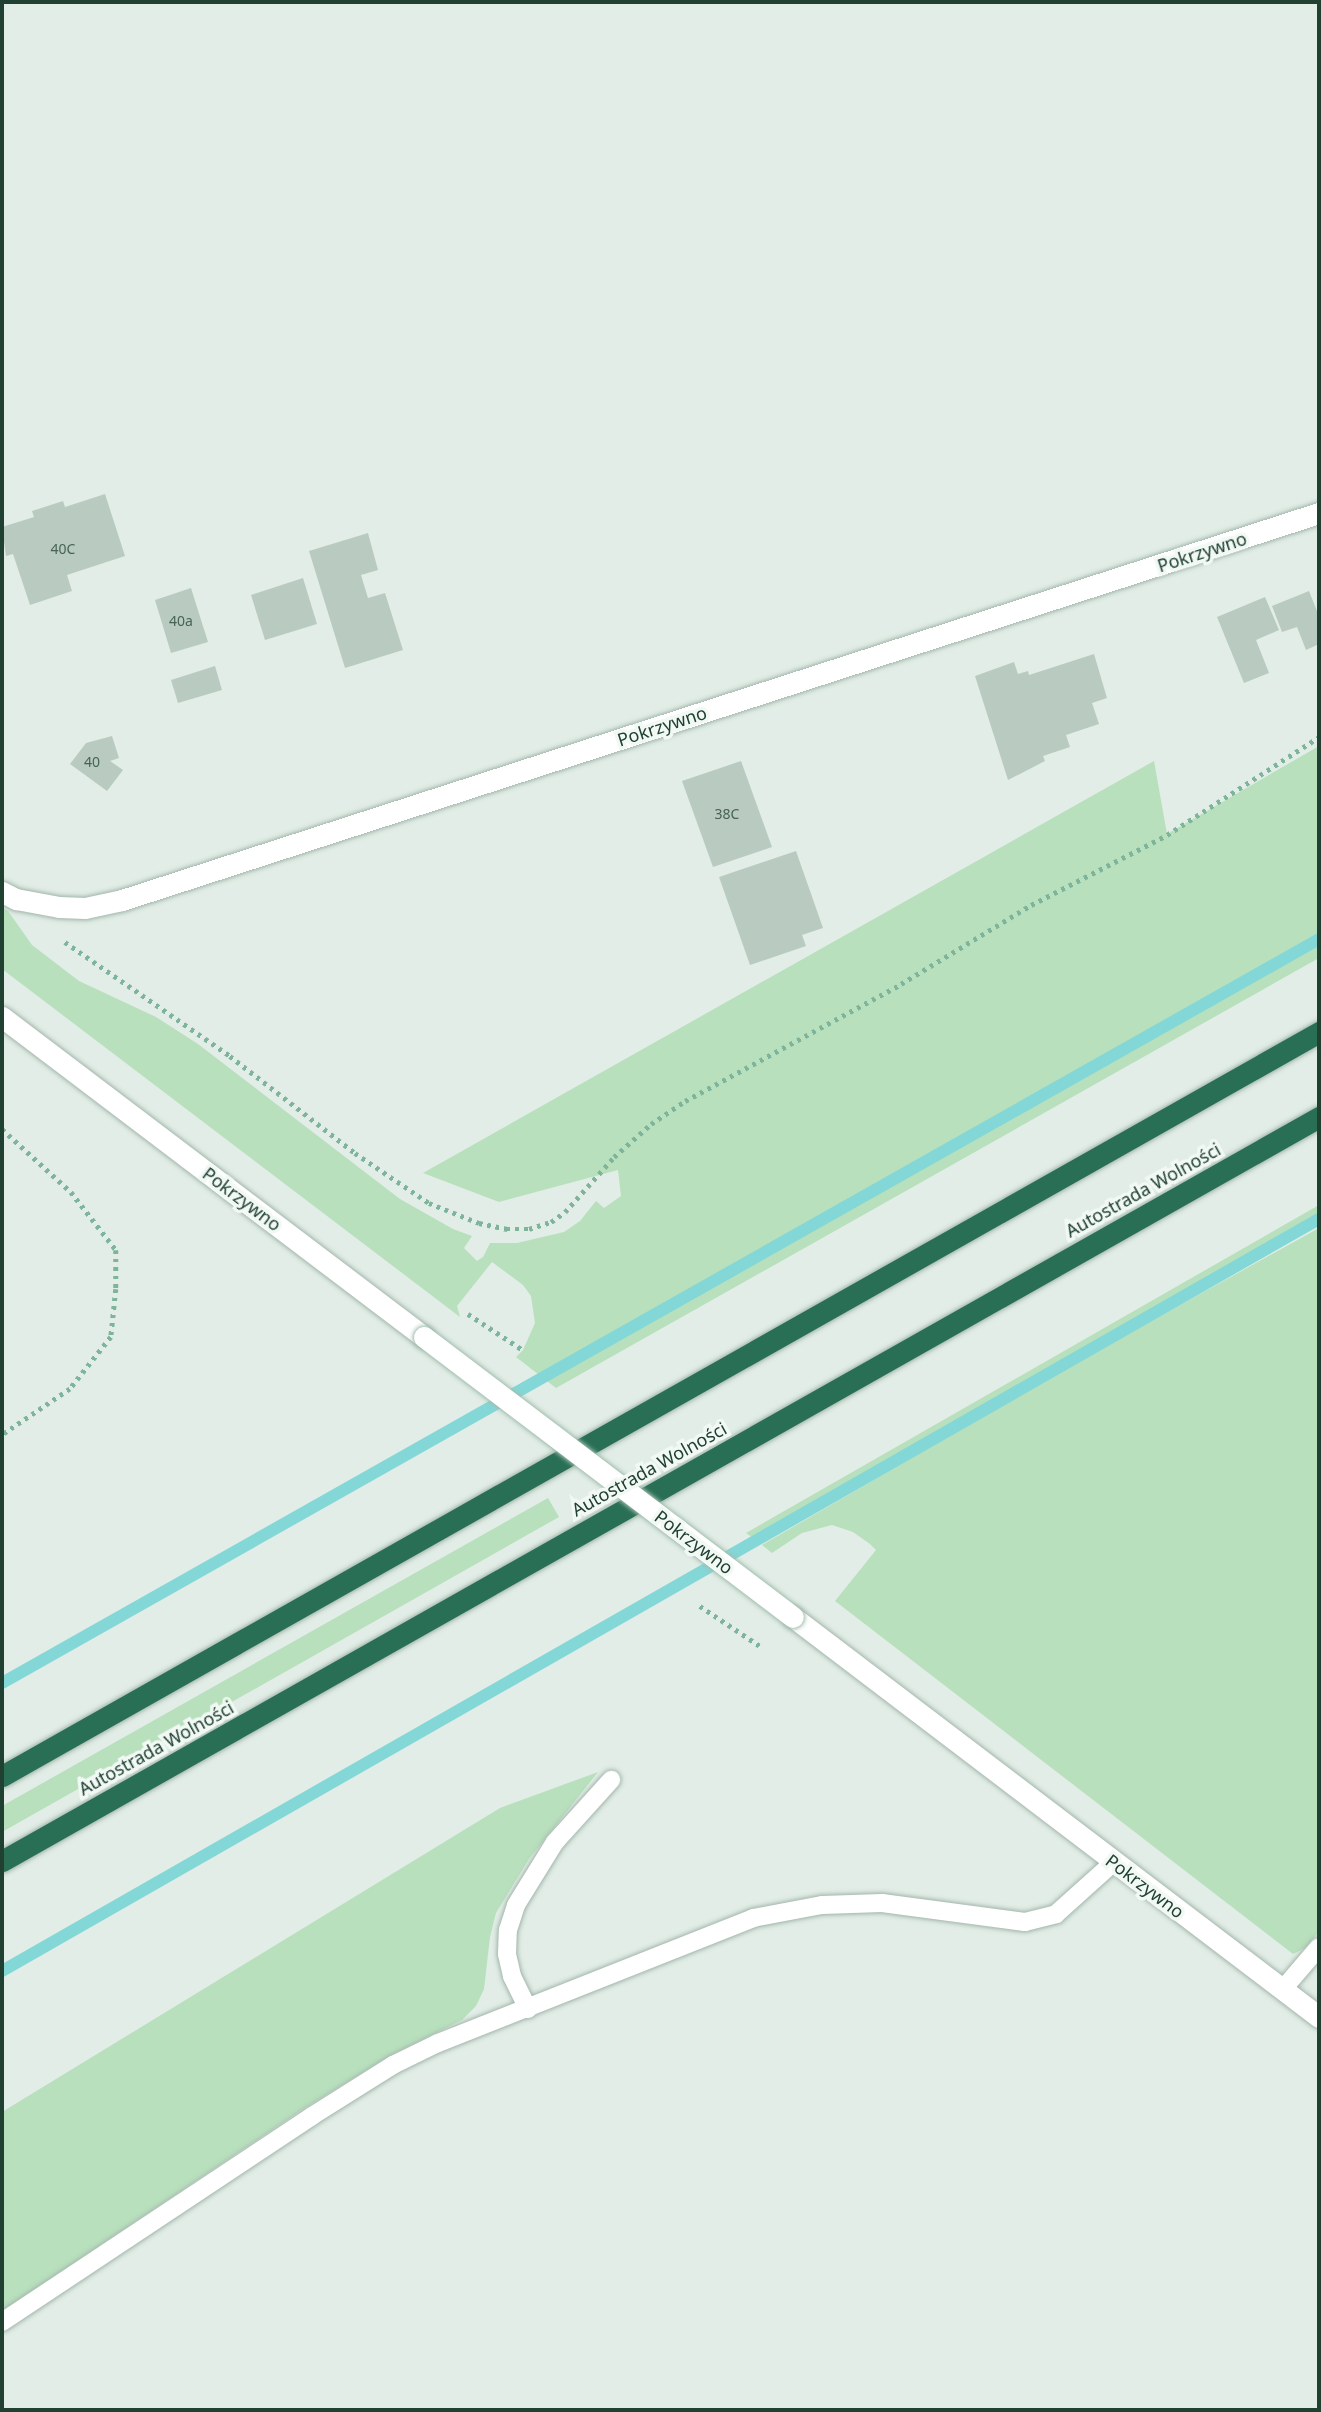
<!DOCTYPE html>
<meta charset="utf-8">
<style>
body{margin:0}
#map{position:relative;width:1321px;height:2412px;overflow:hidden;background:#e1ede6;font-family:"Noto Sans",sans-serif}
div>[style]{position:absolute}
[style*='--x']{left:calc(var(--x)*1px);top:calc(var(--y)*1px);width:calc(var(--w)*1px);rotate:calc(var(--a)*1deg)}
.green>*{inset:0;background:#b8e0bd}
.stream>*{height:12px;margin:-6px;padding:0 6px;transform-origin:6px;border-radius:6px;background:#84d7d7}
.building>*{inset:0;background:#b9cbc1}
.path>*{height:4.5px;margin-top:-2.25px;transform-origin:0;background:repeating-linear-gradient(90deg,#7eb49b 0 3.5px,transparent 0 8.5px)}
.roads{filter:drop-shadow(0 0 2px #a3b6ac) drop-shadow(0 0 2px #a3b6ac)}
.lane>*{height:18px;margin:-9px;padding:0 9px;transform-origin:9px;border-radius:9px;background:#fff}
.street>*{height:21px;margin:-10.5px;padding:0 10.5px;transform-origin:10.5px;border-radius:10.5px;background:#fff}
.secondary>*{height:21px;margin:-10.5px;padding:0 10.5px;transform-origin:10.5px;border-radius:10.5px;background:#fff}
.highway>*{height:21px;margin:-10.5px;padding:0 10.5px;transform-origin:10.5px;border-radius:10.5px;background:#286f56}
.bridges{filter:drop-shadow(0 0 2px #a1bdaf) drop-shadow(0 0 2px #a1bdaf)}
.secondary-bridge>*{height:21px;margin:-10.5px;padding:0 10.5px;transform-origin:10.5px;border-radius:10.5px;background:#fff}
span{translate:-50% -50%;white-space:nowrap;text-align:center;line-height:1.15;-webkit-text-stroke:7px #f2f9f5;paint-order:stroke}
.number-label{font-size:14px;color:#466356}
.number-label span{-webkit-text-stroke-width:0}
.street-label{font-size:18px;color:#204032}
.frame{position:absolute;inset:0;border:4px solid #204032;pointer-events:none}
</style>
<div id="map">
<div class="green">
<div style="clip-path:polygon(1319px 746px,1319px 958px,556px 1388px,516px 1357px,523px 1350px,535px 1323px,531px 1296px,523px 1285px,492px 1262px,457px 1306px,460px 1317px,2px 969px,2px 908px,8px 911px,32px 945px,79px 981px,156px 1017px,198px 1044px,400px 1199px,453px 1229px,472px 1236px,464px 1248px,477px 1261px,483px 1257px,490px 1243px,517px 1243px,564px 1232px,580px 1221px,596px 1201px,604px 1208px,621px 1196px,618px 1170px,499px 1202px,423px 1173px,1154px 761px,1167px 834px)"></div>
<div style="clip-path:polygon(1319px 1205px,1319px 1215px,935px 1432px,754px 1539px,746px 1533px)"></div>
<div style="clip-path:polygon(1319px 1228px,1319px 1932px,1305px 1948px,1293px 1954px,835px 1601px,876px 1550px,870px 1544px,853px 1532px,832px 1525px,802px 1533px,772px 1553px,762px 1545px,1070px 1366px)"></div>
<div style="clip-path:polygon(548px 1498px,559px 1517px,2px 1832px,2px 1806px)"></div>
<div style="clip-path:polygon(598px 1772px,529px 1859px,496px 1913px,490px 1937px,484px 1989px,476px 2006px,462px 2020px,393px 2054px,303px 2109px,2px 2311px,2px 2112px,500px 1808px)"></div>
</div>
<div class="stream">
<div style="--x:2;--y:1683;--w:1513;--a:-29.46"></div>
<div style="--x:2;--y:1971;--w:1517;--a:-29.73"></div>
</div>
<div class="building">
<div style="clip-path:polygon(105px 494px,125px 556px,67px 575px,72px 591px,30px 605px,13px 554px,6px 556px,2px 527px,34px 517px,32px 511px,63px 501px,65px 507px)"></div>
<div style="clip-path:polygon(368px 533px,378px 570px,361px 575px,368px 598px,385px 593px,403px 650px,345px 668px,309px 551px)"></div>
<div style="clip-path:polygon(303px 578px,317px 624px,265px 640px,251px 595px)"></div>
<div style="clip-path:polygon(191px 588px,208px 642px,171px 653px,155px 600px)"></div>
<div style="clip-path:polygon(1309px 591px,1319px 616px,1319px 644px,1306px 650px,1297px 627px,1282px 632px,1272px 606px)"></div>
<div style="clip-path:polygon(1265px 597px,1279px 630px,1256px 640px,1269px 673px,1244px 683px,1217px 617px)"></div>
<div style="clip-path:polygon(1094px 654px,1107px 698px,1092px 703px,1099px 724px,1066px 735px,1070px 747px,1043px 756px,1045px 761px,1008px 780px,975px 676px,1014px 662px,1018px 674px,1028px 671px,1029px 675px)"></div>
<div style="clip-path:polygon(215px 666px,222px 690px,178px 703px,171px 680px)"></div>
<div style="clip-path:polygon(112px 736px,119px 758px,110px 761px,123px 770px,107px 791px,70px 764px,86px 743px)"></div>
<div style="clip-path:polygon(741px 761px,772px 847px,713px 867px,682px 781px)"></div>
<div style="clip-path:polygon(796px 851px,823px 928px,802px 935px,806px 946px,750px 965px,719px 877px)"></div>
</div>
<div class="path">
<div style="--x:65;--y:942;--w:201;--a:34.6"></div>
<div style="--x:230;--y:1056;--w:158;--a:37.8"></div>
<div style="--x:355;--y:1153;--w:89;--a:34"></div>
<div style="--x:429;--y:1203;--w:54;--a:21.8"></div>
<div style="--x:479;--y:1223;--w:29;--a:12"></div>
<div style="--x:507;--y:1229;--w:22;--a:0"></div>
<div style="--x:529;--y:1229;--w:23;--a:-18"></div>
<div style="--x:551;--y:1222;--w:17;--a:-36"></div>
<div style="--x:565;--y:1212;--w:74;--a:-48.3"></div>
<div style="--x:614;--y:1157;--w:50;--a:-41.7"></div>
<div style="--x:651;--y:1124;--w:41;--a:-34.1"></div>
<div style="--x:685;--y:1101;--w:246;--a:-28.4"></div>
<div style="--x:901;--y:984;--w:152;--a:-31.3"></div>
<div style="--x:1031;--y:905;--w:153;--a:-27.2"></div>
<div style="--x:1167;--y:835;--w:181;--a:-32.8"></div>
<div style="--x:2;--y:1129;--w:93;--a:42.4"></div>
<div style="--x:71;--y:1192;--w:73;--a:52.2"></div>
<div style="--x:116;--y:1250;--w:39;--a:90"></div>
<div style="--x:116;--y:1289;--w:48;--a:95.9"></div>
<div style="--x:111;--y:1337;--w:66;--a:128.3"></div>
<div style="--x:70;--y:1389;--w:82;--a:145.9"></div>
<div style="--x:468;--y:1314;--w:66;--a:33.2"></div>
<div style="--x:700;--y:1606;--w:72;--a:33.7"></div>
</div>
<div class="roads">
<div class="lane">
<div style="--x:1283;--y:1989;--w:55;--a:-49.4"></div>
<div style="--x:528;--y:2009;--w:37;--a:-116"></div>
<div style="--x:512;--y:1976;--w:23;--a:-103"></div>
<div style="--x:507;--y:1954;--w:24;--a:-88"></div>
<div style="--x:508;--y:1930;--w:26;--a:-72"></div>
<div style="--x:516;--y:1905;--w:74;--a:-58.2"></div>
<div style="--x:555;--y:1842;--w:84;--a:-47.9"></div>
<div style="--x:2;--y:2322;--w:372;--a:-33.6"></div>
<div style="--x:312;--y:2116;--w:96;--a:-32.2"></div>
<div style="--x:393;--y:2065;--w:50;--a:-26.1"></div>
<div style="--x:438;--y:2043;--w:339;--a:-21.6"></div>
<div style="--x:753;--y:1918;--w:70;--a:-10.7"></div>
<div style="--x:822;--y:1905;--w:60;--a:-1.9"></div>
<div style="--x:882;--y:1903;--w:144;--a:7.6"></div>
<div style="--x:1025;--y:1922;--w:32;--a:-14"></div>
<div style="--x:1056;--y:1914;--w:78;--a:-41.9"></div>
</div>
<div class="street">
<div style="--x:2;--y:892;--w:16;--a:27"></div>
<div style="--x:16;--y:899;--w:44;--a:10.5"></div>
<div style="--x:59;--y:907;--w:26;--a:2"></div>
<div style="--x:85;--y:908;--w:38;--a:-12"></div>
<div style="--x:122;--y:900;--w:1258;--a:-17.92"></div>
</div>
<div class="secondary">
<div style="--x:2;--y:1017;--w:530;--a:37.17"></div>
<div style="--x:793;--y:1617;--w:661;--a:37.25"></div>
</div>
<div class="highway">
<div style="--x:2;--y:1776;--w:1513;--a:-29.46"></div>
<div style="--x:2;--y:1861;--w:1513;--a:-29.46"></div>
</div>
</div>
<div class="bridges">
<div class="secondary-bridge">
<div style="--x:424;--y:1337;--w:463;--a:37.2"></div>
</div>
</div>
<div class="number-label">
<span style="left:63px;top:549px">40C</span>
<span style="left:181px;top:621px">40a</span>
<span style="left:92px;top:762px">40</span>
<span style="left:727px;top:814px">38C</span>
</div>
<div class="street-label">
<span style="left:1202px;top:552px;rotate:-18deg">Pokrzywno</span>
<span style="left:662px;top:726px;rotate:-18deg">Pokrzywno</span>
<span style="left:1143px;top:1190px;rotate:-29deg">Autostrada Wolności</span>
<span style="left:242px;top:1199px;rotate:37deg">Pokrzywno</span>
<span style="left:649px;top:1469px;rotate:-29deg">Autostrada Wolności</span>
<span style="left:694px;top:1542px;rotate:37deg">Pokrzywno</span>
<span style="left:156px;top:1748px;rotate:-29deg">Autostrada Wolności</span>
<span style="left:1145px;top:1886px;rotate:37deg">Pokrzywno</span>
</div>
<div class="frame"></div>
</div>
